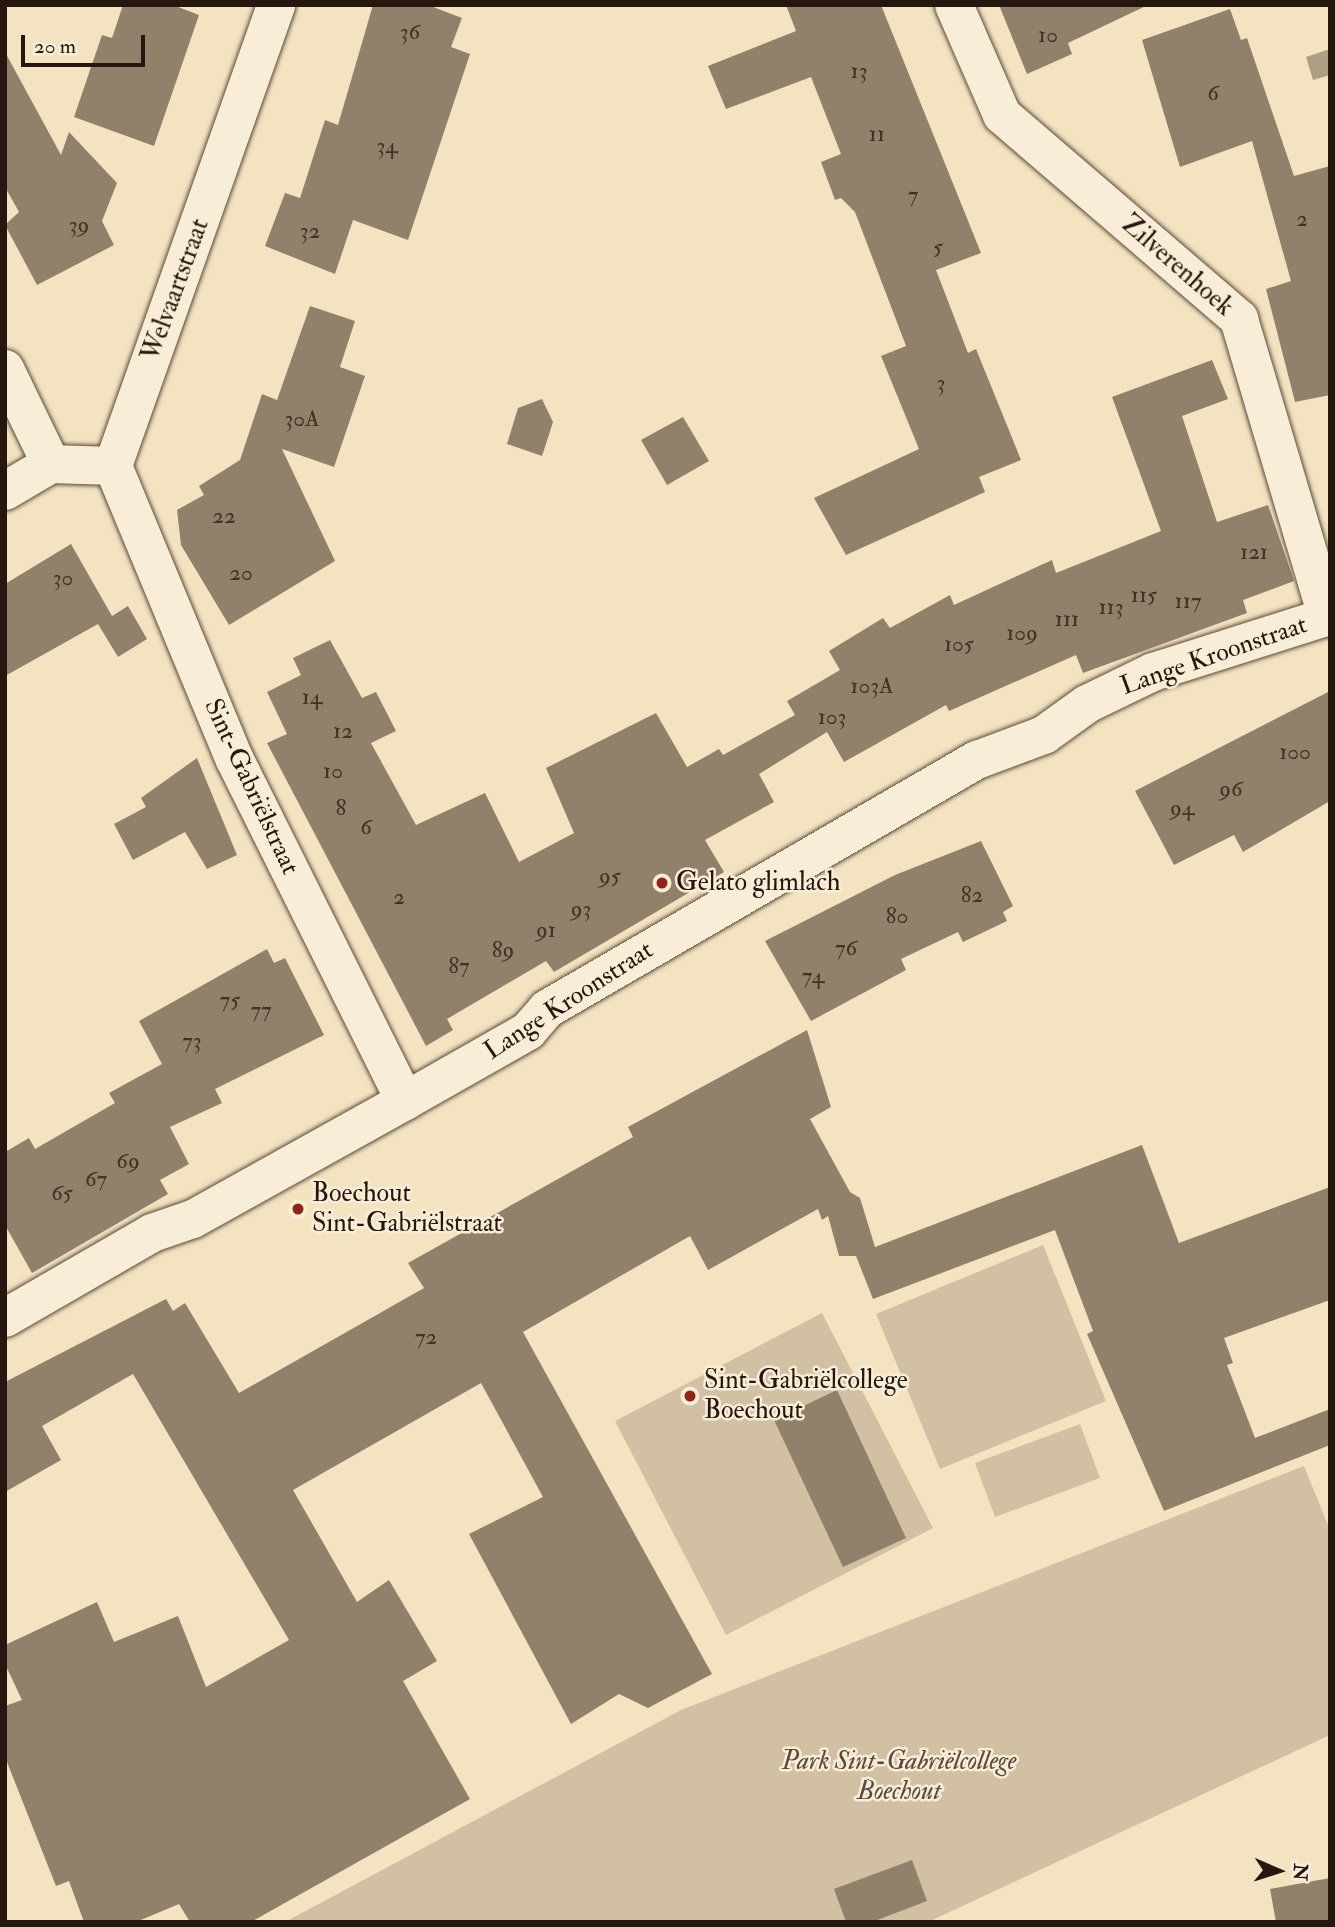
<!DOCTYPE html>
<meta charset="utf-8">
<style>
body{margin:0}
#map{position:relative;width:1335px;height:1927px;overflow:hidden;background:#f4e3c1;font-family:"IM FELL Double Pica",serif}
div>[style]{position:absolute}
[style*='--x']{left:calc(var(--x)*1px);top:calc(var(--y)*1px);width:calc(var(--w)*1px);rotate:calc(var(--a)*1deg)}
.green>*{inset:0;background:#d1c0a3}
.water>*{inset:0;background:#ae9e84}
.building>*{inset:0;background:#91816b}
.roads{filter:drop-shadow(0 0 2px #5a4a3b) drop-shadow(0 0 2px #5a4a3b)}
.minor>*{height:38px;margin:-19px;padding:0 19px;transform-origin:19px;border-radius:19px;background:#f8edd7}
.dots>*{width:19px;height:19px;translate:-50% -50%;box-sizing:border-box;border:4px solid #f8edd7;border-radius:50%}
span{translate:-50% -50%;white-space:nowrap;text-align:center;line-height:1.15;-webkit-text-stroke:5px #f8edd7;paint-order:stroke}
.number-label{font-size:23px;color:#413225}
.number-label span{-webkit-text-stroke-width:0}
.street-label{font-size:26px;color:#26170e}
.poi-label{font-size:26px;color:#26170e}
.left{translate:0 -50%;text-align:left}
.park-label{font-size:26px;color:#594a3b;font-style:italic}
.frame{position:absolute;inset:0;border:7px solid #26170e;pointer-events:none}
.north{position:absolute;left:1244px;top:1836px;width:70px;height:70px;-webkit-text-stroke:5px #f8edd7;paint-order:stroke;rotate:93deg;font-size:19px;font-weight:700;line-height:28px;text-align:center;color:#26170e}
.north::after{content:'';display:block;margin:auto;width:24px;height:32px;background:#26170e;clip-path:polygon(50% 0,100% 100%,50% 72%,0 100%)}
.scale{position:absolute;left:21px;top:35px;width:124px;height:32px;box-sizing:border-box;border:4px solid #26170e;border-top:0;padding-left:9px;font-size:21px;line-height:24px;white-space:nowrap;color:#26170e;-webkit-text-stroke:5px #f8edd7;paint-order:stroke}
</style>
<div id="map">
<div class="green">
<div style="clip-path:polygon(1043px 1245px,1106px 1401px,940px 1469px,876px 1314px)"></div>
<div style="clip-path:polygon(822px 1313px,933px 1528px,726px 1635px,615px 1421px)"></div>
<div style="clip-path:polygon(1080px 1424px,1100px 1478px,995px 1517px,975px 1463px)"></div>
<div style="clip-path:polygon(1304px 1466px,1330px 1530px,1330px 1735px,928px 1922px,285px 1922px,681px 1710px)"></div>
</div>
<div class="water">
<div style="clip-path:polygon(1330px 49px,1330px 75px,1313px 80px,1306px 57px)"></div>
</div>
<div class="building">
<div style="clip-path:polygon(123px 5px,173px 5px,199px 15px,154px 146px,74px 117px,102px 35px,112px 38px)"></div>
<div style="clip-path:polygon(373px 5px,428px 5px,462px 18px,451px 47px,470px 54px,408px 240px,353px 220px,335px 274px,265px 246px,285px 193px,300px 198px,325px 120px,338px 125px)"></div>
<div style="clip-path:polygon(786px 5px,881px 5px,981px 253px,936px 270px,968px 353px,976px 349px,1021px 460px,979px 477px,985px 492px,846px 555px,814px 498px,919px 449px,881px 356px,906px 346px,855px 212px,841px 198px,835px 200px,821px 162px,841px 154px,811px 77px,726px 109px,708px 66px,796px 31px)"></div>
<div style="clip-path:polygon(999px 5px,1148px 5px,1068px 43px,1072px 54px,1027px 74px)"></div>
<div style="clip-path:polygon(1230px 9px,1241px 40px,1247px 38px,1294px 176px,1330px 166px,1330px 395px,1295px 402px,1266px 289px,1291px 281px,1252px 141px,1180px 167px,1142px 40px)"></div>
<div style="clip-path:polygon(5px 52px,61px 155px,69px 132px,117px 183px,102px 221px,114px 245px,37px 285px,5px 225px,19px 212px,5px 187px)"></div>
<div style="clip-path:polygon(310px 306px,355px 321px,340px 367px,365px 376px,334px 467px,282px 449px,335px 561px,229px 625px,181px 545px,177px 510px,204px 495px,199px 486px,240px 460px,262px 394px,277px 400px)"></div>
<div style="clip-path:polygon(1212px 360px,1228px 399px,1182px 416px,1217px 522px,1268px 505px,1294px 581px,1243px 600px,1247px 613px,1083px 673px,1076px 655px,949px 711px,946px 705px,844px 762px,827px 732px,759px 774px,774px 802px,705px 840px,724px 872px,554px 972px,546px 961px,447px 1019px,453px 1030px,426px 1046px,267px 743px,287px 734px,267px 692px,301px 675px,293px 658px,330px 640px,362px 698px,376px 692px,396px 731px,371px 743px,416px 825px,485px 793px,519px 862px,574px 833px,546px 768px,656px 713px,687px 767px,719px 749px,723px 755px,795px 715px,787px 701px,840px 670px,829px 651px,883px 618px,890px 628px,950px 595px,954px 605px,1052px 560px,1056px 573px,1161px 531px,1112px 397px)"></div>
<div style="clip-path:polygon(542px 399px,553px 422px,542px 456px,507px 444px,518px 408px)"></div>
<div style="clip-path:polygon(683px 417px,709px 461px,667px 485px,641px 440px)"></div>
<div style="clip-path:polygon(71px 544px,112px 616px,128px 606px,147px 639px,118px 657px,98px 624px,5px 676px,5px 584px)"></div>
<div style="clip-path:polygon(1330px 691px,1330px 801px,1243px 852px,1234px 835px,1174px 865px,1135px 791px)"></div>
<div style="clip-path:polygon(197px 758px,237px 855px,207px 869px,185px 832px,133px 860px,114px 824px,146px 807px,141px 798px)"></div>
<div style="clip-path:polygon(981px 841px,1013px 906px,1003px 912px,1007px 921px,963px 942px,958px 932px,901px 959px,906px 970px,811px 1021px,765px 941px,895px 875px)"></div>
<div style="clip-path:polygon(267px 949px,274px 963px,285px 958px,324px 1035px,215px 1089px,222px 1103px,170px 1127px,189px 1164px,160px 1180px,168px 1194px,32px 1273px,5px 1225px,5px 1152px,29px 1138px,35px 1149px,115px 1103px,109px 1093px,162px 1064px,139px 1021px)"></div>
<div style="clip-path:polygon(807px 1030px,831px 1107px,810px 1119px,850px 1192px,860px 1198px,875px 1247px,1142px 1145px,1179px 1243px,1330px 1187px,1330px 1300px,1224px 1338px,1233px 1363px,1227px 1365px,1255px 1438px,1330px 1409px,1330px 1445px,1164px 1511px,1087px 1334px,1093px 1331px,1055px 1230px,873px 1299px,856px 1256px,839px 1256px,828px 1216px,822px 1220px,818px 1209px,708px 1270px,690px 1236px,523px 1332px,712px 1674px,648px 1708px,619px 1694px,571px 1724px,469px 1534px,543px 1497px,481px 1383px,293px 1490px,357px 1602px,389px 1580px,437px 1661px,403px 1681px,470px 1799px,251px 1922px,190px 1922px,179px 1904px,136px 1922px,84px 1922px,69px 1881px,56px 1886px,5px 1757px,5px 1706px,22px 1700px,5px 1664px,5px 1645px,97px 1602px,114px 1642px,178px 1616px,206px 1687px,289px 1640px,133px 1374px,42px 1426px,61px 1460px,5px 1492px,5px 1382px,166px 1299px,173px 1311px,185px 1303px,239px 1393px,424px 1288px,408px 1263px,633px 1137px,628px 1127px)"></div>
<div style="clip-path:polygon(837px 1390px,906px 1538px,843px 1567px,774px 1420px)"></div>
<div style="clip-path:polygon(912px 1860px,927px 1901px,872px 1922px,846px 1922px,834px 1889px)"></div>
<div style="clip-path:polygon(1330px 1878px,1330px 1922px,1276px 1922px,1270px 1889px)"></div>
</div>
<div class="roads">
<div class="minor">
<div style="--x:954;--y:5;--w:120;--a:66.4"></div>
<div style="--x:1002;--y:115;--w:313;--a:40.7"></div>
<div style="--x:1239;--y:319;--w:311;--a:73.5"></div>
<div style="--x:5;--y:369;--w:106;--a:64.2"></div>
<div style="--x:113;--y:466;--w:318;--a:67.5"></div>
<div style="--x:235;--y:760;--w:381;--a:63.5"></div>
<div style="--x:113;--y:466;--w:489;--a:-70.5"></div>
<div style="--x:5;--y:491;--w:53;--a:-30.4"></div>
<div style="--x:51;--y:464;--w:62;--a:1.8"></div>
<div style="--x:5;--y:1318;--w:170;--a:-30"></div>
<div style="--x:152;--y:1233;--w:43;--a:-18.9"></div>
<div style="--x:193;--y:1219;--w:243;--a:-29.1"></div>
<div style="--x:405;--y:1101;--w:142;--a:-29.6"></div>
<div style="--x:528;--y:1031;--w:29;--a:-49"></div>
<div style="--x:547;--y:1009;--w:497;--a:-30.1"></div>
<div style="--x:977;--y:760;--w:72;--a:-20.5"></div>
<div style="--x:1044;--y:735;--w:53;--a:-35.8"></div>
<div style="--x:1087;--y:704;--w:73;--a:-25.9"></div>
<div style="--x:1153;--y:672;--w:186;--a:-17.6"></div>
</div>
</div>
<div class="dots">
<div style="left:662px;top:883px;background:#8f2418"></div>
<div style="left:298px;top:1209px;background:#8f2418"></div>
<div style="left:690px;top:1396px;background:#8f2418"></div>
</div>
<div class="number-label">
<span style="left:410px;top:32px">36</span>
<span style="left:1048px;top:35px">10</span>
<span style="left:859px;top:71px">13</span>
<span style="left:1213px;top:93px">6</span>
<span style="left:877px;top:134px">11</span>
<span style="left:387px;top:146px">34</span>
<span style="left:913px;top:195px">7</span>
<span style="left:1302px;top:219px">2</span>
<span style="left:79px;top:225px">39</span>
<span style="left:310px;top:231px">32</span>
<span style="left:938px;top:247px">5</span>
<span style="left:941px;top:383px">3</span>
<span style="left:302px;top:419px">30A</span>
<span style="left:224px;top:516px">22</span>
<span style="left:1254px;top:552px">121</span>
<span style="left:241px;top:573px">20</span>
<span style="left:63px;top:578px">30</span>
<span style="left:1144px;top:595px">115</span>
<span style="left:1188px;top:601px">117</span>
<span style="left:1111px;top:607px">113</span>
<span style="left:1067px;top:619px">111</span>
<span style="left:1022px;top:633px">109</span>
<span style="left:959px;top:644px">105</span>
<span style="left:872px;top:686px">103A</span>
<span style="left:312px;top:697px">14</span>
<span style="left:832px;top:717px">103</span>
<span style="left:343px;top:731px">12</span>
<span style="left:1295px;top:752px">100</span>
<span style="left:333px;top:771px">10</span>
<span style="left:1231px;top:789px">96</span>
<span style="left:341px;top:808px">8</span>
<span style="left:1182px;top:808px">94</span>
<span style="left:366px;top:827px">6</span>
<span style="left:610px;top:876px">95</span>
<span style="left:972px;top:895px">82</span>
<span style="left:399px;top:897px">2</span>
<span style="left:581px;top:909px">93</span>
<span style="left:897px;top:916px">80</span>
<span style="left:546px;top:930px">91</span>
<span style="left:846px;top:948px">76</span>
<span style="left:503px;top:950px">89</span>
<span style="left:459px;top:966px">87</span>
<span style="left:813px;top:976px">74</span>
<span style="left:230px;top:1000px">75</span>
<span style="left:261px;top:1010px">77</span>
<span style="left:192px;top:1041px">73</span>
<span style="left:128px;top:1161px">69</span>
<span style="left:96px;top:1179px">67</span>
<span style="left:62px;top:1193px">65</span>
<span style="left:426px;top:1337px">72</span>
</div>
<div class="street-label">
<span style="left:1177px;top:266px;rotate:41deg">Zilverenhoek</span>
<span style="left:176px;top:290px;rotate:-70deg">Welvaartstraat</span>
<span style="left:1214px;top:656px;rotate:-19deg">Lange Kroonstraat</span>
<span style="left:251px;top:787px;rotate:65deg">Sint-Gabriëlstraat</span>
<span style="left:569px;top:1001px;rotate:-33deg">Lange Kroonstraat</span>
</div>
<div class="poi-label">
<span class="left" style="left:676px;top:883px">Gelato glimlach</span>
<span class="left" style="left:312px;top:1209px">Boechout<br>Sint-Gabriëlstraat</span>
<span class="left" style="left:704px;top:1396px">Sint-Gabriëlcollege<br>Boechout</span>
</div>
<div class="park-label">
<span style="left:899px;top:1777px">Park Sint-Gabriëlcollege<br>Boechout</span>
</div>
<div class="frame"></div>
<div class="north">N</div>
<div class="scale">20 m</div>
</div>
